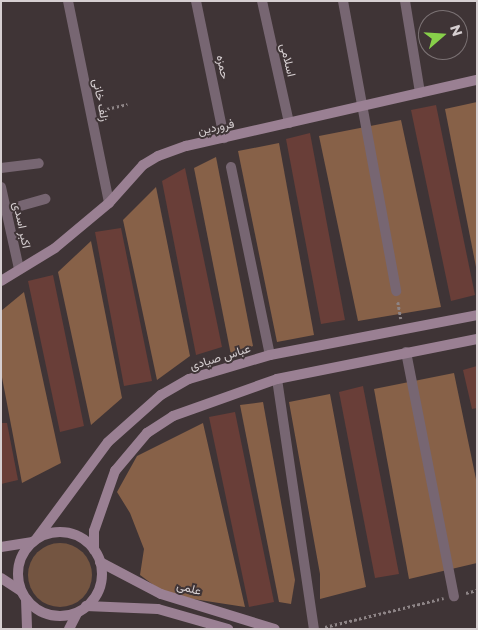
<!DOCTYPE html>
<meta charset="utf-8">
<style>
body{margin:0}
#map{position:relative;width:478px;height:630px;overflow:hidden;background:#3f3436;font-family:Montserrat,Vazirmatn,sans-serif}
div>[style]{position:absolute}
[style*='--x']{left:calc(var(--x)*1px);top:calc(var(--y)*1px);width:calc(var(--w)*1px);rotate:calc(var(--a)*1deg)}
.green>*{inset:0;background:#745541}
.round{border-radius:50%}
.forest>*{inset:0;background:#876148}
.building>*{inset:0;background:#693e38}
.path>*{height:2.5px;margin-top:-1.25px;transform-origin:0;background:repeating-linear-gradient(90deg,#8d8486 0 2.5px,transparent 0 5px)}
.street>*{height:10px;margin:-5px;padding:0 5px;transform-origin:5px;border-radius:5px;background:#776672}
.secondary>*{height:10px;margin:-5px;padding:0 5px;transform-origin:5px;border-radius:5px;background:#9a8093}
.secondary>.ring{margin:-5px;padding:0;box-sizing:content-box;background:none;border:10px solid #9a8093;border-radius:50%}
span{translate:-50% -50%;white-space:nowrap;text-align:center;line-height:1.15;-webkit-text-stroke:4px #3f3436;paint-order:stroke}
.street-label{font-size:12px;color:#d6cfd1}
.frame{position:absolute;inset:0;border:2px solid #d6cfd1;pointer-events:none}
.north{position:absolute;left:418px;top:10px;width:50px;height:50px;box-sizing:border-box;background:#3f3436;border:1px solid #7b7274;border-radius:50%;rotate:71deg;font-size:14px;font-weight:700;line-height:20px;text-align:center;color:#d6cfd1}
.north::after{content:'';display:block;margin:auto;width:18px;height:22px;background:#87cf4a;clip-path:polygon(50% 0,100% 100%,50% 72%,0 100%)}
</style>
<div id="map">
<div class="green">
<div class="round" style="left:28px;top:543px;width:64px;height:64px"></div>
</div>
<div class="forest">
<div style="clip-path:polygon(477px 102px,477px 272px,445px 109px)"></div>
<div style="clip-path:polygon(401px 120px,441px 307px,358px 321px,319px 136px)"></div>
<div style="clip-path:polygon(279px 143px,314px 335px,277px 342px,238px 151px)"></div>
<div style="clip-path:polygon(216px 157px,253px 346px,231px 355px,194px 168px)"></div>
<div style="clip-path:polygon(156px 187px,190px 356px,157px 380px,123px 220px)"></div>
<div style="clip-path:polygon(91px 241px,122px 398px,91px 425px,58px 272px)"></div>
<div style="clip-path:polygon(24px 292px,61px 463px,22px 483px,1px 372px,1px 311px)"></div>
<div style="clip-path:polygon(454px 373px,477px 484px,477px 563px,409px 579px,374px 389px)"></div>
<div style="clip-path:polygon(330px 394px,366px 587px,320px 599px,320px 574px,289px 402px)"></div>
<div style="clip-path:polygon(263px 402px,295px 580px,291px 604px,279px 602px,240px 405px)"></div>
<div style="clip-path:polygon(203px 423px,245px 607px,167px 595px,140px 575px,144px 549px,130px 513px,117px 492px,137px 456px)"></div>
</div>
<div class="building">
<div style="clip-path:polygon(436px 105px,475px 295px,451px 301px,411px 110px)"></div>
<div style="clip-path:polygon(310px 133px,345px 320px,321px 324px,286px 139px)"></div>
<div style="clip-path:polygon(185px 168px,222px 347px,196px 355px,162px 181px)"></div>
<div style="clip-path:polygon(121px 228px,152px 381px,124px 386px,95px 232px)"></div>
<div style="clip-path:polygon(53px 275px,84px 426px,60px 432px,28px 281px)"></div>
<div style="clip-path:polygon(477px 366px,477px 408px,472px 409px,463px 370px)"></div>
<div style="clip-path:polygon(363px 386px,399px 574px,375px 578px,339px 392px)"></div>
<div style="clip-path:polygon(235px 412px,274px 602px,249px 607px,209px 417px)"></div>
<div style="clip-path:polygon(1px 423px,7px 423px,18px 480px,1px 484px)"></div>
</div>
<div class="path">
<div style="--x:102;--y:110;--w:26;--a:-13"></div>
<div style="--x:398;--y:302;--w:17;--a:80"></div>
<div style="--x:466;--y:593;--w:11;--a:-15"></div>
<div style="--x:325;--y:627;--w:122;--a:-13.7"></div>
</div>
<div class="street">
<div style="--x:68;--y:1;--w:206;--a:78.5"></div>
<div style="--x:196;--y:1;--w:140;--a:78.4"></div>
<div style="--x:262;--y:1;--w:125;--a:77.5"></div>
<div style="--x:343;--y:1;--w:295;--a:79.6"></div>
<div style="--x:405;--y:1;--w:93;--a:80.7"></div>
<div style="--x:231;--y:167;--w:192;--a:78.3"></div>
<div style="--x:1;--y:168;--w:38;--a:-7"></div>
<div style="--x:1;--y:187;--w:84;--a:77.6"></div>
<div style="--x:6;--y:210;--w:41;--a:-15.8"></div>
<div style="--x:406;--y:352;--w:249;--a:78.9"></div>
<div style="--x:277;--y:379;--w:253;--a:81.6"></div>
</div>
<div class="secondary">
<div style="--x:1;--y:281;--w:63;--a:-31.4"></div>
<div style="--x:55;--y:248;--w:70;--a:-39.8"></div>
<div style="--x:109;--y:203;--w:51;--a:-48.2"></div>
<div style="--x:143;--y:165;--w:17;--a:-31"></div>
<div style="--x:158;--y:156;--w:30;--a:-20"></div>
<div style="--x:186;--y:146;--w:298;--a:-12.8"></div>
<div class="ring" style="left:18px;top:532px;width:74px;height:74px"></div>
<div style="--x:37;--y:538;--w:119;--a:-53.5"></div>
<div style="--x:108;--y:442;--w:71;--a:-41.6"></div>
<div style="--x:161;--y:395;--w:32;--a:-30"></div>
<div style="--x:189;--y:379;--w:84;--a:-16.5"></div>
<div style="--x:270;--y:355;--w:211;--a:-10.9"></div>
<div style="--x:1;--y:547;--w:32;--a:-9"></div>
<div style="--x:94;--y:550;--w:19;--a:-90"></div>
<div style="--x:94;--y:531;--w:64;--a:-70.7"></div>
<div style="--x:115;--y:471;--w:50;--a:-49.9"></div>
<div style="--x:147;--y:433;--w:31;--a:-33"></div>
<div style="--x:173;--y:416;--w:110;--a:-19.6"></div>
<div style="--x:277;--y:379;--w:204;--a:-11.3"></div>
<div style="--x:100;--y:562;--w:69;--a:27.7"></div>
<div style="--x:161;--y:594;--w:119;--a:17.1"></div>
<div style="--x:1;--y:578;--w:24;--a:33"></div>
<div style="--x:26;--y:599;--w:30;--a:88"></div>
<div style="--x:86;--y:606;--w:72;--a:2.4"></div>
<div style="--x:158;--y:609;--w:73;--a:15.9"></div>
<div style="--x:69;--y:629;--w:18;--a:-63"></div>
</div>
<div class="street-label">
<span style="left:288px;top:60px;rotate:77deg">اسلامی</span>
<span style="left:223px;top:67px;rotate:78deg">حمزه</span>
<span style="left:101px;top:100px;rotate:79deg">زلف خانی</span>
<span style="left:216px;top:127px;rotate:-12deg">فروردین</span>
<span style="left:22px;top:225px;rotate:78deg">اکبر اسدی</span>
<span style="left:220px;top:357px;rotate:-17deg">عباس صیادی</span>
<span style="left:189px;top:588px;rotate:15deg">علمی</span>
</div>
<div class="frame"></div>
<div class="north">N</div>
</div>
